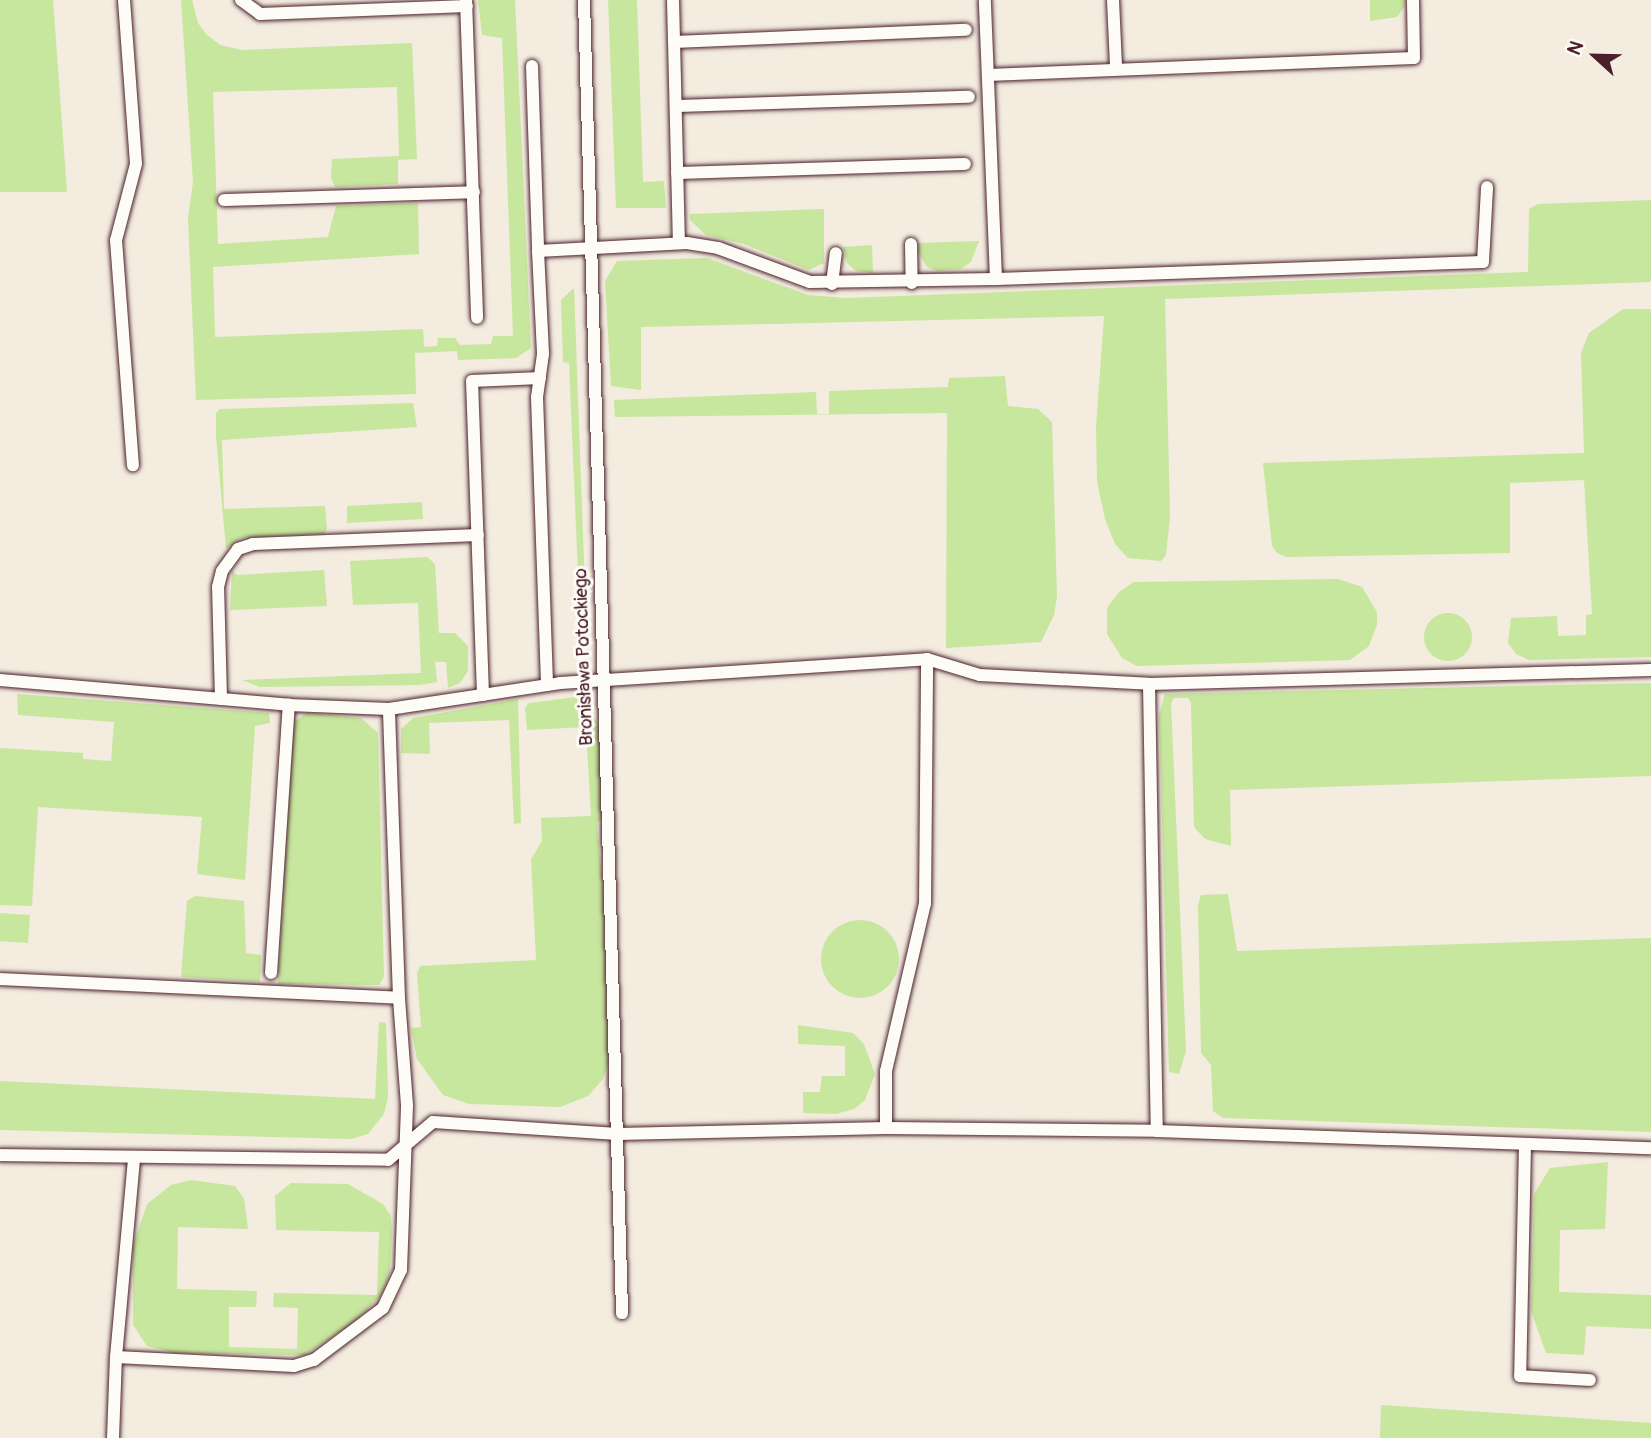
<!DOCTYPE html>
<meta charset="utf-8">
<style>
body{margin:0}
#map{position:relative;width:1651px;height:1438px;overflow:hidden;background:#f3ecdf;font-family:Pangolin,sans-serif}
div>[style]{position:absolute}
[style*='--x']{left:calc(var(--x)*1px);top:calc(var(--y)*1px);width:calc(var(--w)*1px);rotate:calc(var(--a)*1deg)}
.green>*{inset:0;background:#c7e69e}
.round{border-radius:50%}
.roads{filter:drop-shadow(0 0 2px #4a1f2b) drop-shadow(0 0 2px #4a1f2b)}
.service>*{height:12px;margin:-6px;padding:0 6px;transform-origin:6px;border-radius:6px;background:#fdfcf7}
span{translate:-50% -50%;white-space:nowrap;text-align:center;line-height:1.15;-webkit-text-stroke:6px #fdfcf7;paint-order:stroke}
.street-label{font-size:19px;color:#4a1f2b}
.north{position:absolute;left:1560px;top:21px;width:70px;height:70px;-webkit-text-stroke:5px #fdfcf7;paint-order:stroke;rotate:292deg;font-size:19px;font-weight:700;line-height:28px;text-align:center;color:#4a1f2b}
.north::after{content:'';display:block;margin:auto;width:24px;height:32px;background:#4a1f2b;clip-path:polygon(50% 0,100% 100%,50% 72%,0 100%)}
</style>
<div id="map">
<div class="green">
<div style="clip-path:polygon(0 0,53px 0,67px 192px,0 192px)"></div>
<div style="clip-path:polygon(181px 0,192px 0,198px 23px,206px 34px,220px 45px,242px 50px,412px 43px,417px 159px,398px 160px,398px 184px,335px 187px,331px 178px,332px 159px,399px 156px,397px 87px,213px 92px,218px 244px,328px 237px,336px 206px,418px 203px,419px 254px,213px 267px,215px 337px,423px 329px,424px 347px,437px 346px,438px 338px,455px 338px,460px 345px,491px 344px,493px 336px,513px 336px,502px 38px,482px 35px,478px 0,515px 0,531px 348px,516px 358px,458px 360px,457px 351px,415px 353px,416px 394px,196px 400px,188px 218px,193px 182px)"></div>
<div style="clip-path:polygon(608px 0,637px 0,643px 182px,664px 181px,666px 208px,616px 208px)"></div>
<div style="clip-path:polygon(1370px 0,1405px 0,1404px 7px,1397px 17px,1370px 21px)"></div>
<div style="clip-path:polygon(1651px 200px,1651px 282px,1165px 299px,1170px 517px,1166px 555px,1161px 561px,1128px 558px,1115px 544px,1105px 519px,1097px 481px,1096px 427px,1104px 316px,641px 327px,641px 390px,611px 386px,605px 281px,617px 261px,707px 258px,808px 295px,846px 298px,1528px 272px,1529px 209px,1538px 204px)"></div>
<div style="clip-path:polygon(824px 209px,824px 263px,809px 270px,744px 244px,706px 235px,690px 220px,690px 214px)"></div>
<div style="clip-path:polygon(979px 241px,971px 262px,961px 269px,937px 271px,927px 267px,918px 252px,918px 243px)"></div>
<div style="clip-path:polygon(872px 245px,873px 273px,856px 271px,847px 263px,843px 247px)"></div>
<div style="clip-path:polygon(574px 288px,587px 644px,581px 644px,569px 363px,563px 362px,561px 300px)"></div>
<div style="clip-path:polygon(1623px 309px,1651px 309px,1651px 657px,1529px 660px,1516px 654px,1508px 643px,1511px 618px,1557px 616px,1558px 636px,1586px 635px,1586px 615px,1592px 614px,1584px 480px,1510px 483px,1510px 553px,1286px 557px,1277px 553px,1272px 546px,1263px 463px,1584px 453px,1581px 353px,1589px 333px)"></div>
<div style="clip-path:polygon(1005px 376px,1008px 406px,1038px 409px,1052px 422px,1057px 597px,1054px 615px,1041px 642px,946px 648px,947px 413px,615px 417px,614px 400px,816px 392px,817px 414px,829px 414px,829px 391px,948px 387px,949px 378px)"></div>
<div style="clip-path:polygon(413px 403px,417px 427px,222px 440px,224px 509px,325px 506px,327px 529px,324px 534px,242px 538px,226px 549px,216px 436px,216px 413px,220px 409px)"></div>
<div style="clip-path:polygon(422px 502px,423px 519px,347px 523px,347px 506px)"></div>
<div style="clip-path:polygon(427px 557px,435px 564px,439px 633px,455px 633px,468px 646px,468px 671px,460px 683px,448px 688px,446px 662px,435px 662px,437px 682px,420px 685px,260px 687px,242px 680px,421px 673px,418px 603px,353px 605px,350px 561px)"></div>
<div style="clip-path:polygon(324px 570px,327px 606px,230px 610px,232px 571px,237px 575px)"></div>
<div style="clip-path:polygon(1338px 579px,1362px 587px,1377px 612px,1377px 625px,1369px 646px,1350px 660px,1137px 666px,1122px 658px,1107px 634px,1107px 608px,1119px 592px,1134px 582px)"></div>
<div class="round" style="left:1424px;top:613px;width:48px;height:48px"></div>
<div style="clip-path:polygon(1651px 683px,1651px 776px,1230px 790px,1231px 846px,1205px 839px,1194px 827px,1191px 703px,1188px 698px,1174px 698px,1171px 703px,1186px 1051px,1179px 1074px,1169px 1072px,1159px 715px,1165px 694px)"></div>
<div style="clip-path:polygon(17px 694px,269px 713px,270px 723px,255px 726px,245px 880px,197px 874px,202px 817px,38px 807px,32px 906px,0 905px,0 748px,83px 753px,83px 759px,111px 761px,114px 722px,18px 715px)"></div>
<div style="clip-path:polygon(576px 697px,590px 710px,599px 727px,602px 817px,597px 823px,609px 955px,611px 1055px,603px 1079px,588px 1096px,560px 1107px,469px 1104px,443px 1095px,417px 1059px,411px 1028px,421px 1027px,417px 973px,420px 966px,536px 960px,531px 859px,542px 841px,541px 818px,591px 816px,586px 727px,527px 730px,525px 708px,529px 703px)"></div>
<div style="clip-path:polygon(518px 699px,521px 823px,514px 824px,509px 720px,429px 723px,430px 754px,401px 753px,401px 729px,413px 718px)"></div>
<div style="clip-path:polygon(307px 713px,361px 718px,378px 733px,384px 977px,379px 985px,278px 984px,292px 723px)"></div>
<div style="clip-path:polygon(1228px 894px,1237px 951px,1651px 938px,1651px 1132px,1223px 1118px,1213px 1111px,1211px 1065px,1201px 1053px,1198px 905px,1201px 895px)"></div>
<div style="clip-path:polygon(195px 896px,244px 901px,246px 953px,261px 955px,260px 982px,181px 977px,187px 901px)"></div>
<div style="clip-path:polygon(0 913px,30px 915px,28px 943px,0 941px)"></div>
<div class="round" style="left:821px;top:920px;width:78px;height:78px"></div>
<div style="clip-path:polygon(379px 1022px,386px 1023px,388px 1097px,384px 1114px,368px 1134px,351px 1139px,0 1130px,0 1081px,375px 1099px)"></div>
<div style="clip-path:polygon(798px 1025px,853px 1033px,864px 1044px,875px 1074px,865px 1100px,854px 1109px,836px 1114px,803px 1113px,803px 1092px,820px 1092px,822px 1076px,845px 1076px,845px 1046px,798px 1044px)"></div>
<div style="clip-path:polygon(1608px 1162px,1605px 1229px,1560px 1230px,1559px 1292px,1651px 1295px,1651px 1329px,1586px 1326px,1584px 1355px,1546px 1353px,1531px 1311px,1534px 1194px,1550px 1168px)"></div>
<div style="clip-path:polygon(191px 1180px,235px 1186px,244px 1199px,248px 1229px,178px 1227px,177px 1289px,257px 1291px,256px 1307px,229px 1307px,229px 1347px,297px 1349px,298px 1308px,273px 1307px,274px 1293px,377px 1295px,379px 1232px,276px 1230px,275px 1196px,291px 1183px,348px 1184px,383px 1204px,391px 1216px,392px 1233px,390px 1272px,382px 1294px,358px 1319px,305px 1355px,175px 1353px,147px 1346px,133px 1325px,133px 1245px,147px 1204px,171px 1185px)"></div>
<div style="clip-path:polygon(1381px 1405px,1651px 1423px,1651px 1438px,1380px 1438px)"></div>
</div>
<div class="roads">
<div class="service">
<div style="--x:124;--y:0;--w:164;--a:85.8"></div>
<div style="--x:136;--y:164;--w:79;--a:104.7"></div>
<div style="--x:116;--y:240;--w:226;--a:85.7"></div>
<div style="--x:241;--y:0;--w:24;--a:36"></div>
<div style="--x:260;--y:14;--w:207;--a:-2.2"></div>
<div style="--x:466;--y:0;--w:318;--a:88"></div>
<div style="--x:584;--y:0;--w:1314;--a:88.34"></div>
<div style="--x:673;--y:0;--w:243;--a:88.6"></div>
<div style="--x:1113;--y:0;--w:67;--a:87.4"></div>
<div style="--x:674;--y:42;--w:292;--a:-2.4"></div>
<div style="--x:532;--y:66;--w:185;--a:88.1"></div>
<div style="--x:538;--y:251;--w:149;--a:-3.1"></div>
<div style="--x:687;--y:243;--w:31;--a:9"></div>
<div style="--x:718;--y:248;--w:98;--a:20.3"></div>
<div style="--x:810;--y:282;--w:186;--a:-0.9"></div>
<div style="--x:996;--y:279;--w:279;--a:-92.3"></div>
<div style="--x:988;--y:75;--w:426;--a:-2.3"></div>
<div style="--x:1414;--y:58;--w:58;--a:-91"></div>
<div style="--x:676;--y:106;--w:293;--a:-1.8"></div>
<div style="--x:677;--y:173;--w:288;--a:-1.8"></div>
<div style="--x:224;--y:200;--w:250;--a:-1.8"></div>
<div style="--x:911;--y:244;--w:39;--a:89"></div>
<div style="--x:538;--y:251;--w:103;--a:87.2"></div>
<div style="--x:543;--y:354;--w:43;--a:97.9"></div>
<div style="--x:537;--y:397;--w:288;--a:88"></div>
<div style="--x:996;--y:279;--w:487;--a:-2"></div>
<div style="--x:1483;--y:262;--w:75;--a:-86.9"></div>
<div style="--x:832;--y:284;--w:31;--a:-83"></div>
<div style="--x:0;--y:680;--w:290;--a:4.9"></div>
<div style="--x:289;--y:705;--w:100;--a:2.3"></div>
<div style="--x:389;--y:709;--w:173;--a:-8.6"></div>
<div style="--x:560;--y:683;--w:368;--a:-3.7"></div>
<div style="--x:927;--y:659;--w:55;--a:16.8"></div>
<div style="--x:980;--y:675;--w:169;--a:3"></div>
<div style="--x:1149;--y:684;--w:502;--a:-1.6"></div>
<div style="--x:1149;--y:684;--w:447;--a:89"></div>
<div style="--x:483;--y:695;--w:314;--a:-92"></div>
<div style="--x:472;--y:381;--w:68;--a:-2.5"></div>
<div style="--x:221;--y:699;--w:112;--a:-91.5"></div>
<div style="--x:218;--y:587;--w:16;--a:-76"></div>
<div style="--x:222;--y:571;--w:27;--a:-54"></div>
<div style="--x:238;--y:549;--w:16;--a:-18"></div>
<div style="--x:253;--y:544;--w:225;--a:-2.3"></div>
<div style="--x:271;--y:973;--w:269;--a:-86.2"></div>
<div style="--x:0;--y:979;--w:399;--a:2.7"></div>
<div style="--x:399;--y:998;--w:289;--a:-92"></div>
<div style="--x:886;--y:1128;--w:57;--a:-90"></div>
<div style="--x:886;--y:1071;--w:171;--a:-76.9"></div>
<div style="--x:925;--y:904;--w:245;--a:-89.5"></div>
<div style="--x:1525;--y:1145;--w:231;--a:91.2"></div>
<div style="--x:1520;--y:1376;--w:70;--a:3.3"></div>
<div style="--x:0;--y:1155;--w:388;--a:0.7"></div>
<div style="--x:388;--y:1160;--w:59;--a:-40.2"></div>
<div style="--x:433;--y:1122;--w:185;--a:3.7"></div>
<div style="--x:618;--y:1134;--w:268;--a:-1.3"></div>
<div style="--x:886;--y:1128;--w:271;--a:0.6"></div>
<div style="--x:1157;--y:1131;--w:494;--a:2"></div>
<div style="--x:116;--y:1357;--w:178;--a:2.9"></div>
<div style="--x:294;--y:1366;--w:21;--a:-17"></div>
<div style="--x:314;--y:1360;--w:86;--a:-37"></div>
<div style="--x:383;--y:1308;--w:42;--a:-64.7"></div>
<div style="--x:401;--y:1270;--w:165;--a:-87.9"></div>
<div style="--x:407;--y:1105;--w:107;--a:-94.3"></div>
<div style="--x:113;--y:1438;--w:81;--a:-87.9"></div>
<div style="--x:116;--y:1357;--w:198;--a:-84.8"></div>
</div>
</div>
<div class="street-label">
<span style="left:584px;top:657px;rotate:-92deg">Bronisława Potockiego</span>
</div>
<div class="north">N</div>
</div>
